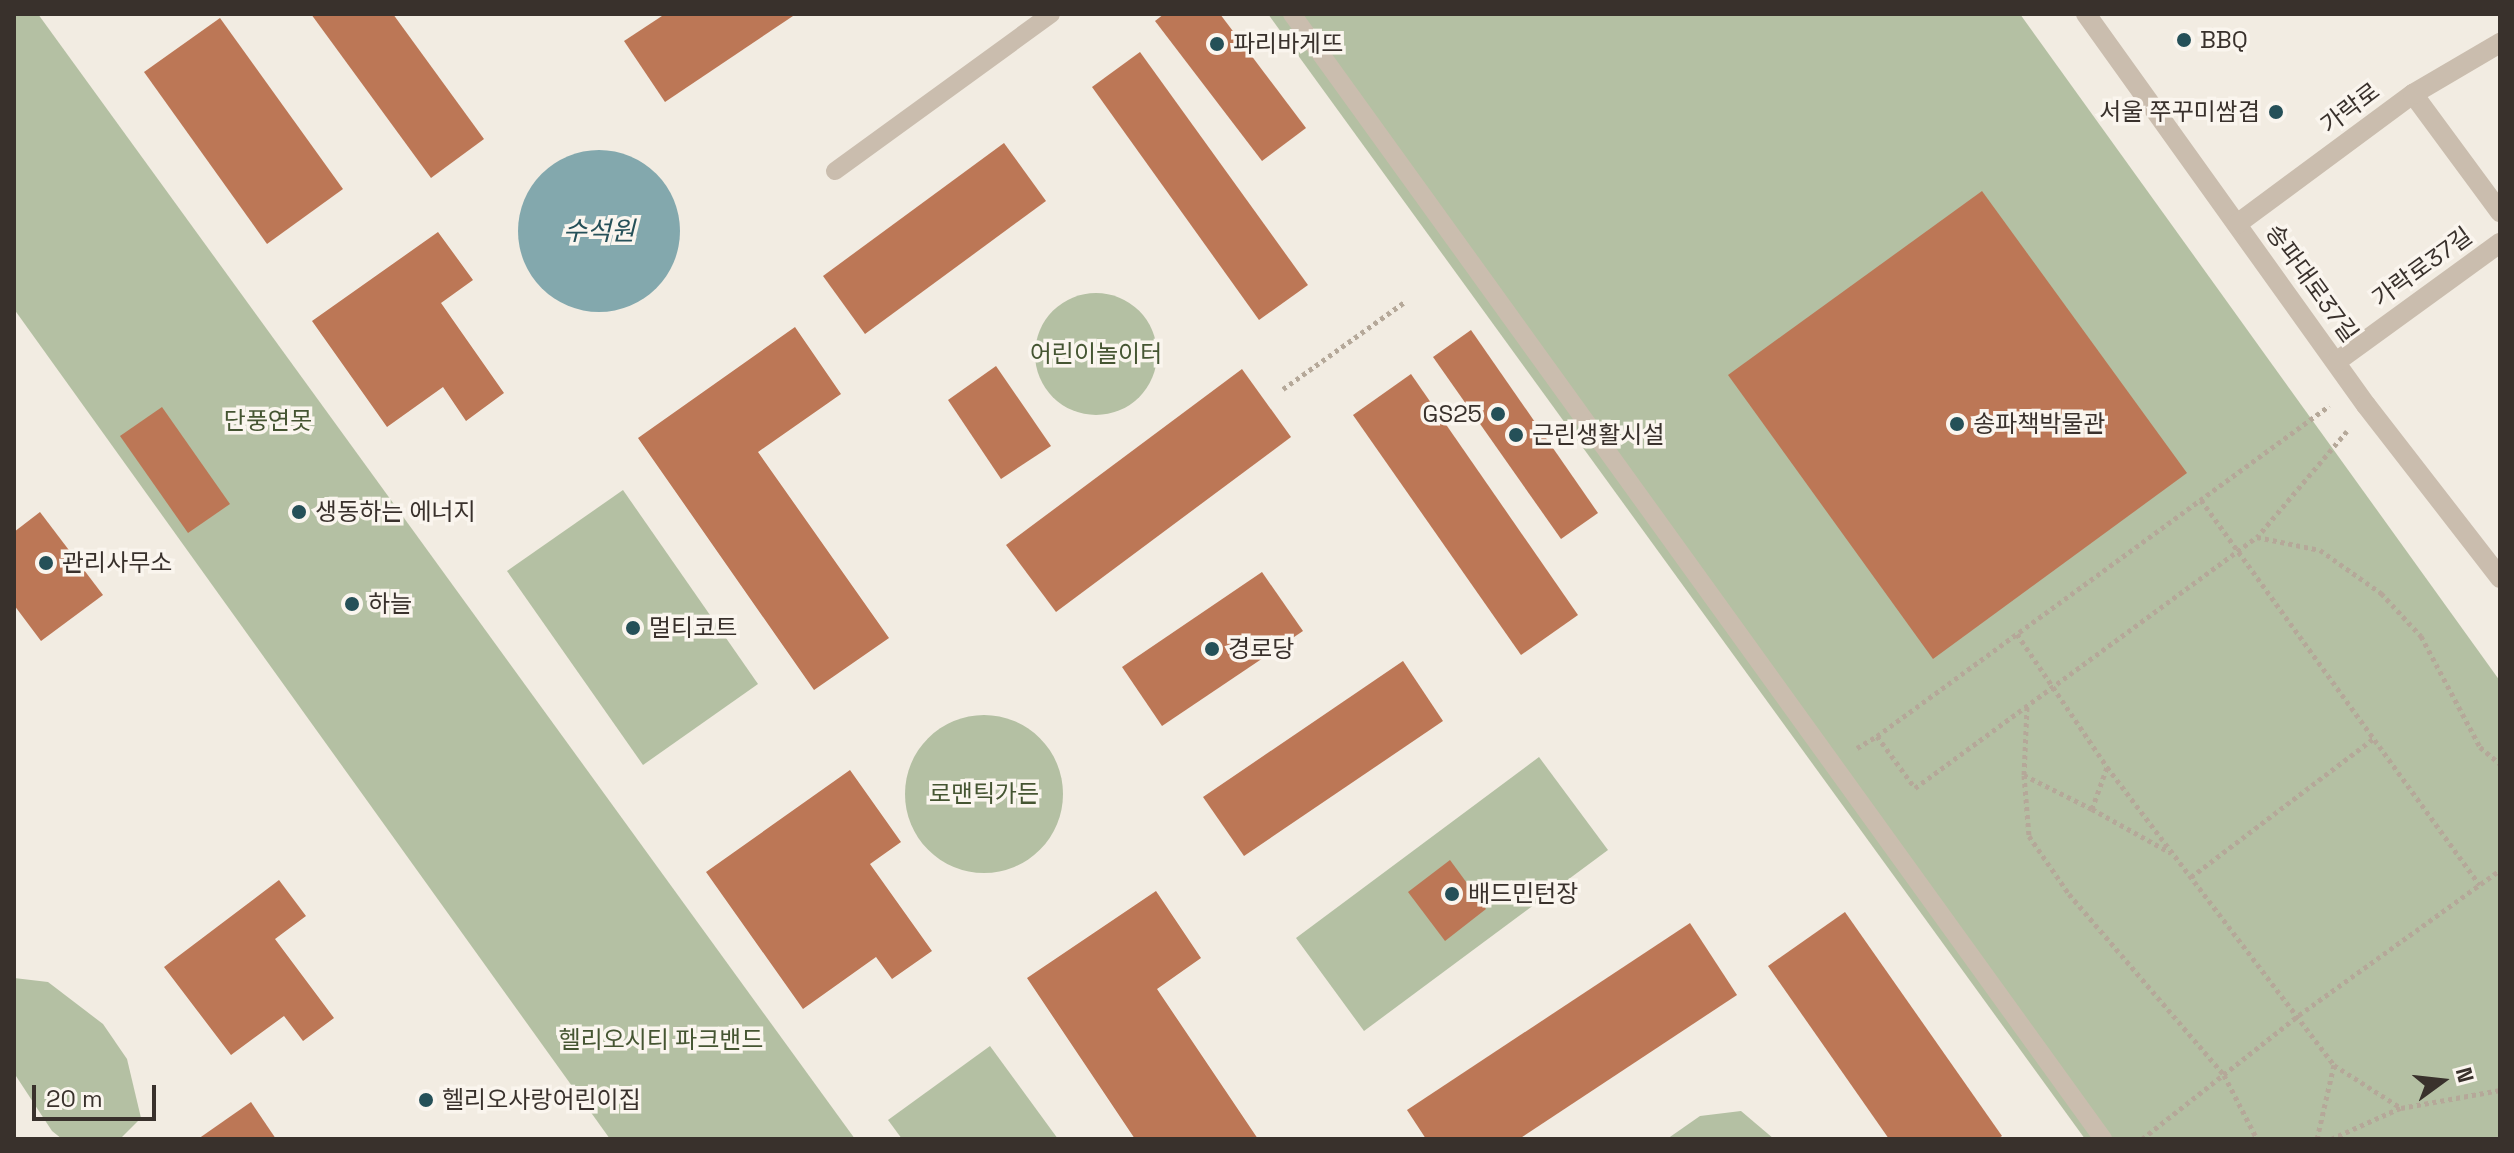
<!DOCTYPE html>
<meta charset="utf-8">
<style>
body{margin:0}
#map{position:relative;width:2514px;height:1153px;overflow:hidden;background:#f2ece2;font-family:"Space Grotesk","Noto Sans KR",sans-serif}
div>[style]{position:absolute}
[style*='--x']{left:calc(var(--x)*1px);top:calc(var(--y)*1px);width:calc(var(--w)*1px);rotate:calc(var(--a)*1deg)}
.green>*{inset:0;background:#b4c0a3}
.round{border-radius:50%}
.water>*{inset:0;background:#83a8ad}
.building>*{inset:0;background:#bc7756}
.path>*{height:5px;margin-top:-2.5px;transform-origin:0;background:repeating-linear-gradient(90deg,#b5a899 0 4px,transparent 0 8px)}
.service>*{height:18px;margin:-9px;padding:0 9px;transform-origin:9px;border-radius:9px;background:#cabdae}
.minor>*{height:20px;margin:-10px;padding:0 10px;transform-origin:10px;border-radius:10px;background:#cabdae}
.dots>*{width:22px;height:22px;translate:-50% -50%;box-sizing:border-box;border:4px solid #faf5ee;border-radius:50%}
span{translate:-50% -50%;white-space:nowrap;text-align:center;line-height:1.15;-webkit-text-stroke:7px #faf5ee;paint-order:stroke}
.poi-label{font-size:24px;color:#39312c}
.left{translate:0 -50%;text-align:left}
.right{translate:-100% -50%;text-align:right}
.street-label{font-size:24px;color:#39312c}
.park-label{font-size:24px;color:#455532}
.water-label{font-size:26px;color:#255058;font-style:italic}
.frame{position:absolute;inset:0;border:16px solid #39312c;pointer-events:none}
.north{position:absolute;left:2402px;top:1041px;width:80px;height:80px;-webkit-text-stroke:6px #faf5ee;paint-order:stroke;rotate:75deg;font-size:22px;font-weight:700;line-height:32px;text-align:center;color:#39312c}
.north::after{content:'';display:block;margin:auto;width:28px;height:36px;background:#39312c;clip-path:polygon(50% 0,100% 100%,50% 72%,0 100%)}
.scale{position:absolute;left:32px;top:1085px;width:124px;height:36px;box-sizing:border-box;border:4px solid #39312c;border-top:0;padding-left:10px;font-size:24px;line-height:28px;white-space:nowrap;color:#39312c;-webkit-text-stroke:6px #faf5ee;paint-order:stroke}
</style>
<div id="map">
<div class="green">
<div style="clip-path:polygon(14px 14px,38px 14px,855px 1139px,610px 1139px,14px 309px)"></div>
<div style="clip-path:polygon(1268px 14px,2020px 14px,2500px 681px,2500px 1139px,2085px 1139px)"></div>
<div class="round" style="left:1035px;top:293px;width:122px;height:122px"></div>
<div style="clip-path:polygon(623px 490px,758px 684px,643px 765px,507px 571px)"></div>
<div class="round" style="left:905px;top:715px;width:158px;height:158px"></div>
<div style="clip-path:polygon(1539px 757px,1608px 850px,1364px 1031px,1296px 938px)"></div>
<div style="clip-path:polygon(14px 978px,48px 982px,103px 1024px,127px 1059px,141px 1118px,120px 1139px,62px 1139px,52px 1131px,14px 1073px)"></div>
<div style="clip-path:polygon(990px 1046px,1058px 1139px,902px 1139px,888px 1120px)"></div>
<div style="clip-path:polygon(1741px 1111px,1774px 1139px,1667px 1139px,1700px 1116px)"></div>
</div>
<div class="water">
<div class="round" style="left:518px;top:150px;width:162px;height:162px"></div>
</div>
<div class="building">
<div style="clip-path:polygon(311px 14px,393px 14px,484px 139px,431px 178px)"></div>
<div style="clip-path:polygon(665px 14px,796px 14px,665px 102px,624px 41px)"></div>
<div style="clip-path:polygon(1164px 14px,1220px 14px,1306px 128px,1262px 161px,1155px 21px)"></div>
<div style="clip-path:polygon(220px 18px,343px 189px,267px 244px,144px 72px)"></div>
<div style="clip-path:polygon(1140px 52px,1308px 285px,1259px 320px,1092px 87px)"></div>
<div style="clip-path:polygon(1004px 143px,1046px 201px,865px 334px,823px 276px)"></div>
<div style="clip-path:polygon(1982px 191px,2187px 473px,1933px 659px,1728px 375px)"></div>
<div style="clip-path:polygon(438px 232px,473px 280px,441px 303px,504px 393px,466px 421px,443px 387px,387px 427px,312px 321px)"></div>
<div style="clip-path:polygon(795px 327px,841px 394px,758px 452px,889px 638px,814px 690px,638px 438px)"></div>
<div style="clip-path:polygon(1471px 330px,1598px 513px,1561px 539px,1433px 357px)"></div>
<div style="clip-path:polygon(996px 366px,1051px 446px,1001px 479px,948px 400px)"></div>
<div style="clip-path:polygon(1242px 369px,1291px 437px,1056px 612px,1006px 545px)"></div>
<div style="clip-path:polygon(1411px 374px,1578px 615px,1521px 655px,1353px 415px)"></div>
<div style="clip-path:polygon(162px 407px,230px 504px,188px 533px,120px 436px)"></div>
<div style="clip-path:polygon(40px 512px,103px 595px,41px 641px,14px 605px,14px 532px)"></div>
<div style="clip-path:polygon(1262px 572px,1303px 631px,1162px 726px,1122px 667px)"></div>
<div style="clip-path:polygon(1403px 661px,1443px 721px,1244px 856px,1203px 797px)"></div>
<div style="clip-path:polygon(850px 770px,901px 842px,870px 864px,932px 951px,892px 979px,876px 957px,803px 1009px,706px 872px)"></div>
<div style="clip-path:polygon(1450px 860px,1486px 909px,1445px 941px,1408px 892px)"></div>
<div style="clip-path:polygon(279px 880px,306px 916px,275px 939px,334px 1018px,303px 1041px,284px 1016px,231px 1055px,164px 967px)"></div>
<div style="clip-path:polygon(1156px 891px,1201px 958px,1157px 989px,1258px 1139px,1135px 1139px,1027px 978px)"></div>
<div style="clip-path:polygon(1845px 912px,2002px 1136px,1997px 1139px,1889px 1139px,1768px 966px)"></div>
<div style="clip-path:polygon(1690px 923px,1737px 995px,1519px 1139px,1426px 1139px,1407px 1110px)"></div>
<div style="clip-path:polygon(251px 1102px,276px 1139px,198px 1139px)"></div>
</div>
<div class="path">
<div style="--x:1283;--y:389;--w:151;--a:-35.6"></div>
<div style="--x:2347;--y:431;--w:139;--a:130.3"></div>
<div style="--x:2257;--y:537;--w:64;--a:11.7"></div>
<div style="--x:2320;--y:550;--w:75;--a:35.2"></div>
<div style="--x:2381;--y:593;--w:59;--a:47.1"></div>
<div style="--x:2421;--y:636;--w:126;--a:62"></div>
<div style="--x:2480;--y:747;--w:26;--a:40"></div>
<div style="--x:2201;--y:500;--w:475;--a:54.1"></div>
<div style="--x:2017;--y:634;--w:161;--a:55.9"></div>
<div style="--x:2107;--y:767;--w:375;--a:52.7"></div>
<div style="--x:2334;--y:1065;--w:80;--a:32.7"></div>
<div style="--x:2401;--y:1108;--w:101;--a:-10.3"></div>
<div style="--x:2027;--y:707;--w:68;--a:92.5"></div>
<div style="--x:2024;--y:775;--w:76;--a:26.6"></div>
<div style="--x:2092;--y:809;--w:45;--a:-70.3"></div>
<div style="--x:1877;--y:736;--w:560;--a:-36.13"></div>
<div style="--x:1857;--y:748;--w:23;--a:-31"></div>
<div style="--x:1877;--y:736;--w:64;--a:53.8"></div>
<div style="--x:1915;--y:788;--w:424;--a:-36.3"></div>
<div style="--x:2024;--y:775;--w:61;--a:85.3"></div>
<div style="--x:2029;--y:836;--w:70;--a:55.4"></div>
<div style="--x:2069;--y:894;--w:238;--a:49.4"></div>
<div style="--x:2224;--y:1075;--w:72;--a:62.7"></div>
<div style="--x:2092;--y:809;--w:90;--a:29.1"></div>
<div style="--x:2191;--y:877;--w:230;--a:-37.2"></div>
<div style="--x:2142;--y:1139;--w:200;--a:-38.3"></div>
<div style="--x:2299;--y:1015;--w:248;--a:-35.8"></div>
<div style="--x:2317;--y:1139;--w:76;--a:-77.1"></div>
<div style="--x:2331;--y:1139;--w:76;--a:-24.2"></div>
</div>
<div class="service">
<div style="--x:1292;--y:14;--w:1387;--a:54.21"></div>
<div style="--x:835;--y:171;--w:267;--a:-36"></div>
</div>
<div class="minor">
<div style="--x:2086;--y:14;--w:481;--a:54.4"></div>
<div style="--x:2366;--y:405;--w:219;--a:52.2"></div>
<div style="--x:2413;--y:94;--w:147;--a:53.6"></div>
<div style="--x:2237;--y:224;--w:219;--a:-36.5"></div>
<div style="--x:2413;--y:94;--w:101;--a:-30.4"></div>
<div style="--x:2336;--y:362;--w:203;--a:-36"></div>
</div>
<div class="dots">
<div style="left:2184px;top:40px;background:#255058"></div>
<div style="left:1217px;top:44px;background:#255058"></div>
<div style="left:2276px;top:112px;background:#255058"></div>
<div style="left:1498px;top:414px;background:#255058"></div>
<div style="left:1957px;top:424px;background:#255058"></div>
<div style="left:1516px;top:435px;background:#255058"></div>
<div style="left:299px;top:512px;background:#255058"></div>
<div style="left:46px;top:563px;background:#255058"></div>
<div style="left:352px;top:604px;background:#255058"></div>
<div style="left:633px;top:628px;background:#255058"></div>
<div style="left:1212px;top:649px;background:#255058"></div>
<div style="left:1452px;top:894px;background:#255058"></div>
<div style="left:426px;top:1100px;background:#255058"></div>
</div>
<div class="poi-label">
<span class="left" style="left:2200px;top:40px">BBQ</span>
<span class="left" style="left:1233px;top:44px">파리바게뜨</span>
<span class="right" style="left:2260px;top:112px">서울 쭈꾸미쌈겹</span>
<span class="right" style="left:1482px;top:414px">GS25</span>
<span class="left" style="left:1973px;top:424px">송파책박물관</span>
<span class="left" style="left:1532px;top:435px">근린생활시설</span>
<span class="left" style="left:315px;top:512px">생동하는 에너지</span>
<span class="left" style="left:62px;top:563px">관리사무소</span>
<span class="left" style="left:368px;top:604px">하늘</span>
<span class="left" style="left:649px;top:628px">멀티코트</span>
<span class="left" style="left:1228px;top:649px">경로당</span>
<span class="left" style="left:1468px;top:894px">배드민턴장</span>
<span class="left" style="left:442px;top:1100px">헬리오사랑어린이집</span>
</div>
<div class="street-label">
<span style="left:2350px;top:108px;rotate:-37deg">가락로</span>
<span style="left:2422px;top:267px;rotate:-36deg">가락로37길</span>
<span style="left:2312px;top:283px;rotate:54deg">송파대로37길</span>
</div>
<div class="park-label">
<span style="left:1096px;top:354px">어린이놀이터</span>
<span style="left:268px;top:421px">단풍연못</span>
<span style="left:984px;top:794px">로맨틱가든</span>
<span style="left:661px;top:1040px">헬리오시티 파크밴드</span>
</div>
<div class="water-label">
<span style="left:599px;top:232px">수석원</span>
</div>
<div class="frame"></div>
<div class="north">N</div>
<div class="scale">20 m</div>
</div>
